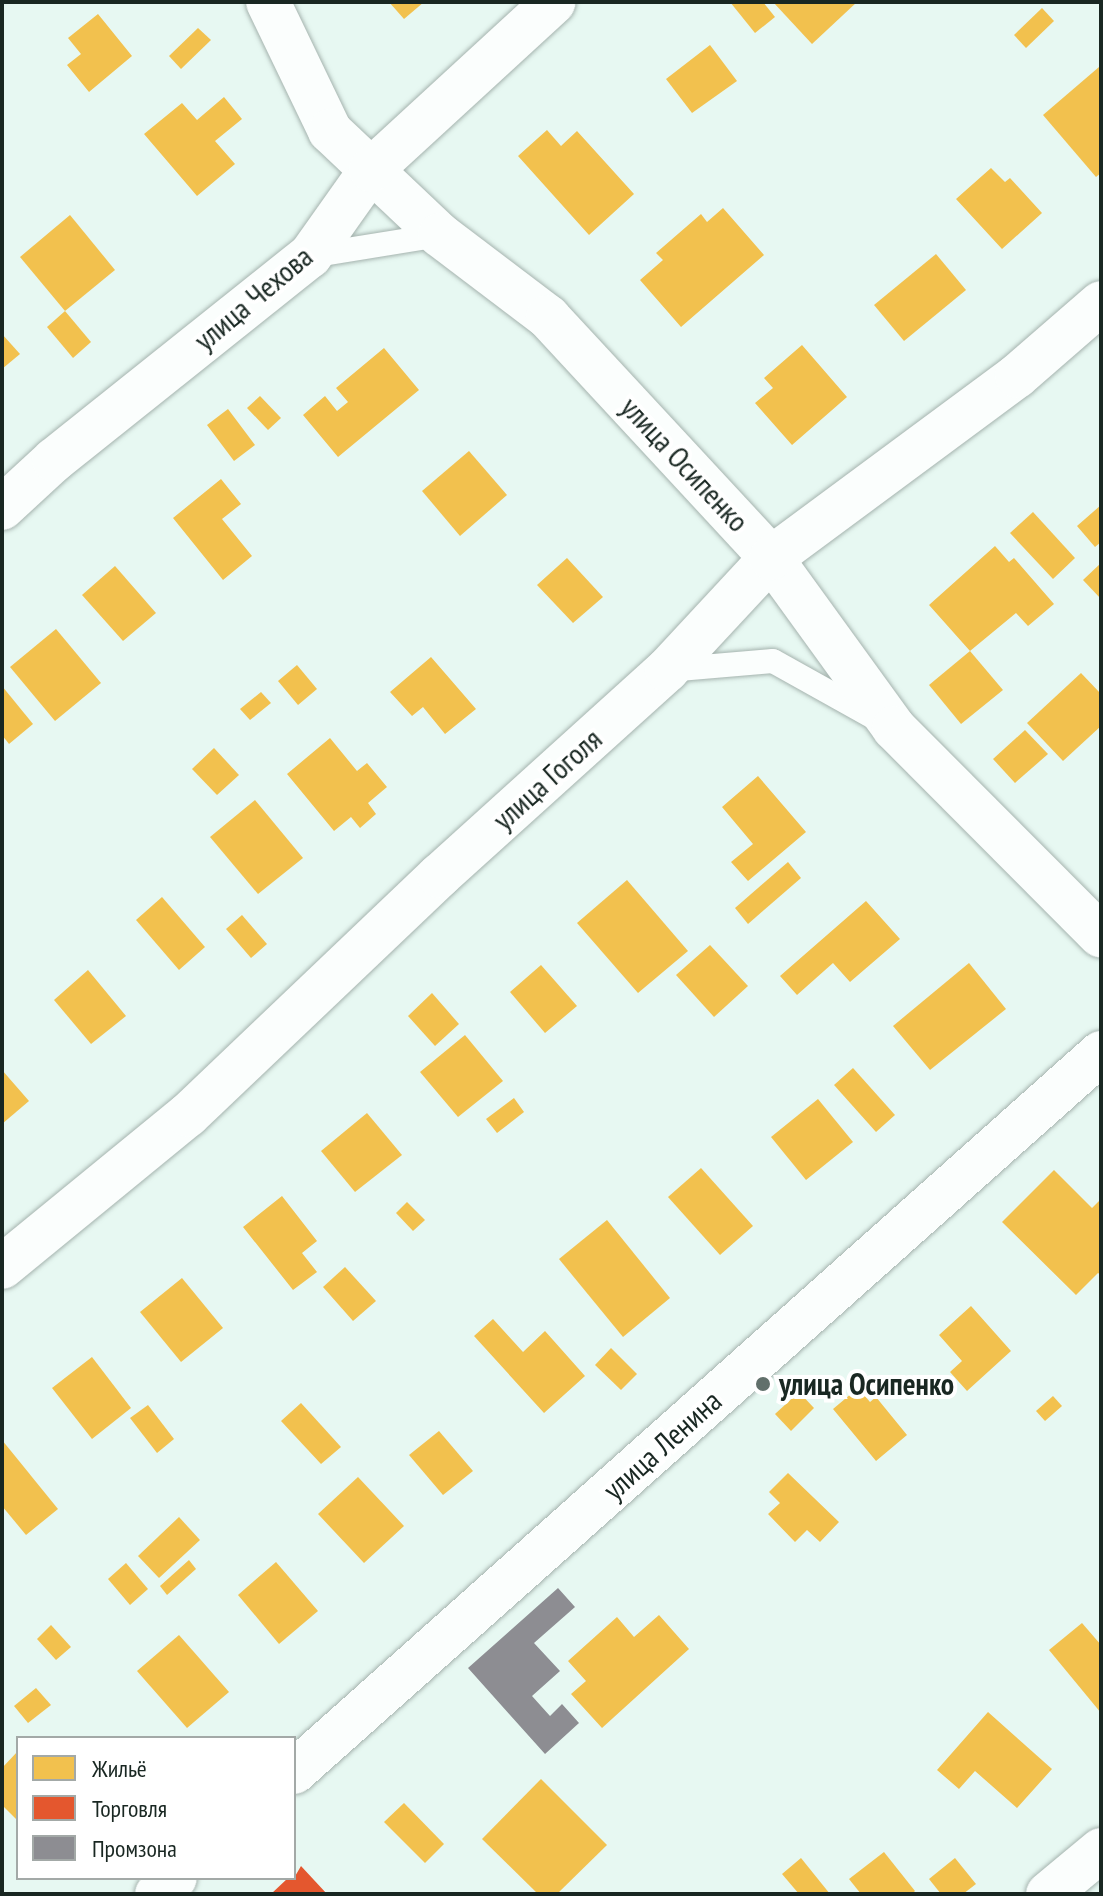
<!DOCTYPE html>
<meta charset="utf-8">
<style>
body{margin:0}
#map{position:relative;width:1103px;height:1896px;overflow:hidden;background:#e7f8f2;font-family:"PT Sans Narrow",sans-serif}
div>[style]{position:absolute}
[style*='--x']{left:calc(var(--x)*1px);top:calc(var(--y)*1px);width:calc(var(--w)*1px);rotate:calc(var(--a)*1deg)}
.homes>*{inset:0;background:#f2c14e}
.shops>*{inset:0;background:#e4572e}
.industry>*{inset:0;background:#8d8d92}
.roads{filter:drop-shadow(0 0 2px #a5b3ae) drop-shadow(0 0 2px #a5b3ae)}
.lane>*{height:24px;margin:-12px;padding:0 12px;transform-origin:12px;border-radius:12px;background:#fbfefd}
.street>*{height:44px;margin:-22px;padding:0 22px;transform-origin:22px;border-radius:22px;background:#fbfefd}
.dots>*{width:22px;height:22px;translate:-50% -50%;box-sizing:border-box;border:4px solid #fff;border-radius:50%}
span{translate:-50% -50%;white-space:nowrap;text-align:center;line-height:1.15;-webkit-text-stroke:8px #fff;paint-order:stroke}
.street-label{font-size:30px;color:#192722}
.poi-label{font-size:30px;color:#192722;font-weight:700}
.left{translate:0 -50%;text-align:left}
.frame{position:absolute;inset:0;border:4px solid #192722;pointer-events:none}
.legend{position:absolute;left:16px;top:1736px;width:280px;height:144px;box-sizing:border-box;background:#fff;border:2px solid #a3a9a7;margin:0;padding:10px 14px;list-style:none;font-size:24px;color:#192722}
.legend li{display:flex;align-items:center;gap:16px;height:40px}
.legend b{width:40px;border:2px solid #a3a9a7}
</style>
<div id="map">
<div class="homes">
<div style="clip-path:polygon(389px 2px,424px 2px,404px 19px)"></div>
<div style="clip-path:polygon(730px 2px,763px 2px,775px 17px,755px 33px)"></div>
<div style="clip-path:polygon(773px 2px,857px 2px,812px 44px)"></div>
<div style="clip-path:polygon(1042px 8px,1054px 21px,1026px 48px,1014px 35px)"></div>
<div style="clip-path:polygon(98px 14px,132px 56px,89px 92px,67px 65px,81px 54px,68px 38px)"></div>
<div style="clip-path:polygon(198px 28px,211px 40px,181px 69px,169px 56px)"></div>
<div style="clip-path:polygon(710px 45px,737px 81px,692px 113px,666px 79px)"></div>
<div style="clip-path:polygon(1099px 67px,1101px 173px,1096px 177px,1043px 115px)"></div>
<div style="clip-path:polygon(224px 97px,242px 119px,215px 141px,235px 164px,197px 196px,144px 134px,182px 103px,197px 120px)"></div>
<div style="clip-path:polygon(547px 130px,561px 146px,577px 131px,634px 194px,589px 235px,518px 156px)"></div>
<div style="clip-path:polygon(991px 168px,1005px 182px,1010px 178px,1042px 213px,1002px 249px,956px 199px)"></div>
<div style="clip-path:polygon(723px 208px,764px 255px,681px 327px,640px 280px,663px 260px,656px 253px,701px 214px,707px 222px)"></div>
<div style="clip-path:polygon(70px 215px,115px 270px,65px 311px,20px 257px)"></div>
<div style="clip-path:polygon(936px 254px,966px 290px,904px 341px,874px 305px)"></div>
<div style="clip-path:polygon(65px 311px,91px 342px,73px 358px,47px 327px)"></div>
<div style="clip-path:polygon(2px 334px,20px 354px,2px 369px)"></div>
<div style="clip-path:polygon(802px 345px,847px 397px,792px 445px,755px 403px,773px 388px,764px 378px)"></div>
<div style="clip-path:polygon(384px 348px,419px 390px,338px 457px,303px 415px,325px 396px,337px 411px,348px 402px,336px 388px)"></div>
<div style="clip-path:polygon(260px 396px,281px 418px,268px 430px,247px 408px)"></div>
<div style="clip-path:polygon(228px 409px,255px 445px,234px 461px,207px 425px)"></div>
<div style="clip-path:polygon(469px 451px,507px 495px,460px 536px,422px 491px)"></div>
<div style="clip-path:polygon(221px 479px,241px 504px,222px 519px,252px 556px,223px 580px,173px 518px)"></div>
<div style="clip-path:polygon(1101px 505px,1101px 542px,1095px 547px,1077px 526px)"></div>
<div style="clip-path:polygon(1033px 512px,1075px 558px,1053px 579px,1010px 533px)"></div>
<div style="clip-path:polygon(995px 546px,1009px 562px,1014px 558px,1054px 604px,1028px 626px,1016px 613px,970px 651px,929px 605px)"></div>
<div style="clip-path:polygon(567px 558px,603px 597px,573px 623px,537px 585px)"></div>
<div style="clip-path:polygon(1101px 563px,1101px 599px,1083px 580px)"></div>
<div style="clip-path:polygon(115px 566px,156px 613px,123px 641px,82px 595px)"></div>
<div style="clip-path:polygon(56px 629px,101px 683px,55px 721px,10px 667px)"></div>
<div style="clip-path:polygon(970px 651px,1003px 690px,961px 724px,929px 685px)"></div>
<div style="clip-path:polygon(431px 657px,476px 709px,445px 734px,423px 707px,412px 716px,390px 692px)"></div>
<div style="clip-path:polygon(297px 665px,317px 689px,298px 705px,278px 681px)"></div>
<div style="clip-path:polygon(1081px 673px,1101px 694px,1101px 726px,1063px 761px,1027px 723px)"></div>
<div style="clip-path:polygon(2px 686px,33px 724px,9px 744px,2px 735px)"></div>
<div style="clip-path:polygon(261px 692px,271px 703px,250px 720px,240px 709px)"></div>
<div style="clip-path:polygon(1025px 730px,1048px 754px,1015px 783px,993px 759px)"></div>
<div style="clip-path:polygon(330px 738px,357px 771px,367px 763px,387px 787px,368px 803px,376px 814px,360px 828px,351px 817px,334px 831px,287px 774px)"></div>
<div style="clip-path:polygon(214px 748px,239px 775px,217px 795px,192px 769px)"></div>
<div style="clip-path:polygon(758px 776px,806px 832px,748px 881px,731px 862px,753px 844px,722px 807px)"></div>
<div style="clip-path:polygon(255px 800px,303px 858px,258px 894px,210px 837px)"></div>
<div style="clip-path:polygon(788px 862px,801px 878px,748px 924px,735px 908px)"></div>
<div style="clip-path:polygon(627px 880px,688px 951px,638px 993px,577px 923px)"></div>
<div style="clip-path:polygon(162px 897px,205px 947px,179px 970px,136px 920px)"></div>
<div style="clip-path:polygon(866px 901px,900px 939px,850px 982px,833px 963px,797px 995px,780px 976px)"></div>
<div style="clip-path:polygon(242px 915px,267px 944px,251px 958px,226px 929px)"></div>
<div style="clip-path:polygon(710px 945px,748px 986px,714px 1017px,676px 975px)"></div>
<div style="clip-path:polygon(969px 963px,1006px 1009px,930px 1070px,893px 1026px)"></div>
<div style="clip-path:polygon(541px 965px,577px 1006px,545px 1033px,510px 992px)"></div>
<div style="clip-path:polygon(88px 970px,126px 1016px,91px 1044px,54px 1000px)"></div>
<div style="clip-path:polygon(432px 993px,459px 1024px,435px 1046px,408px 1016px)"></div>
<div style="clip-path:polygon(465px 1035px,503px 1081px,458px 1117px,420px 1072px)"></div>
<div style="clip-path:polygon(853px 1068px,895px 1115px,876px 1132px,834px 1085px)"></div>
<div style="clip-path:polygon(2px 1070px,29px 1101px,2px 1124px)"></div>
<div style="clip-path:polygon(514px 1098px,524px 1112px,497px 1133px,486px 1119px)"></div>
<div style="clip-path:polygon(818px 1099px,853px 1142px,806px 1180px,771px 1137px)"></div>
<div style="clip-path:polygon(367px 1113px,402px 1155px,355px 1192px,321px 1151px)"></div>
<div style="clip-path:polygon(701px 1168px,753px 1226px,720px 1255px,668px 1197px)"></div>
<div style="clip-path:polygon(1054px 1170px,1092px 1208px,1101px 1199px,1101px 1275px,1098px 1273px,1076px 1295px,1002px 1222px)"></div>
<div style="clip-path:polygon(282px 1196px,317px 1241px,302px 1253px,317px 1272px,293px 1290px,243px 1227px)"></div>
<div style="clip-path:polygon(407px 1202px,425px 1220px,413px 1231px,396px 1213px)"></div>
<div style="clip-path:polygon(607px 1220px,670px 1298px,623px 1337px,559px 1259px)"></div>
<div style="clip-path:polygon(345px 1267px,376px 1301px,353px 1321px,323px 1287px)"></div>
<div style="clip-path:polygon(182px 1278px,223px 1328px,181px 1362px,140px 1312px)"></div>
<div style="clip-path:polygon(971px 1306px,1011px 1351px,967px 1391px,950px 1372px,962px 1361px,939px 1335px)"></div>
<div style="clip-path:polygon(493px 1319px,523px 1352px,545px 1331px,585px 1376px,544px 1413px,474px 1336px)"></div>
<div style="clip-path:polygon(611px 1348px,637px 1374px,621px 1390px,595px 1365px)"></div>
<div style="clip-path:polygon(92px 1357px,131px 1408px,92px 1439px,52px 1388px)"></div>
<div style="clip-path:polygon(858px 1388px,870px 1402px,876px 1397px,907px 1435px,876px 1461px,833px 1409px)"></div>
<div style="clip-path:polygon(799px 1392px,814px 1408px,791px 1431px,775px 1414px)"></div>
<div style="clip-path:polygon(1053px 1396px,1062px 1406px,1045px 1421px,1036px 1411px)"></div>
<div style="clip-path:polygon(301px 1403px,341px 1447px,321px 1464px,281px 1421px)"></div>
<div style="clip-path:polygon(148px 1405px,174px 1439px,157px 1453px,130px 1418px)"></div>
<div style="clip-path:polygon(439px 1431px,473px 1471px,443px 1495px,409px 1455px)"></div>
<div style="clip-path:polygon(2px 1440px,58px 1509px,26px 1535px,2px 1506px)"></div>
<div style="clip-path:polygon(788px 1473px,839px 1522px,820px 1542px,807px 1530px,795px 1542px,768px 1514px,780px 1503px,769px 1492px)"></div>
<div style="clip-path:polygon(358px 1477px,404px 1526px,364px 1563px,318px 1514px)"></div>
<div style="clip-path:polygon(179px 1517px,200px 1540px,159px 1578px,138px 1556px)"></div>
<div style="clip-path:polygon(189px 1560px,196px 1569px,167px 1595px,160px 1586px)"></div>
<div style="clip-path:polygon(276px 1562px,318px 1611px,279px 1644px,238px 1595px)"></div>
<div style="clip-path:polygon(126px 1563px,148px 1589px,130px 1605px,108px 1579px)"></div>
<div style="clip-path:polygon(659px 1615px,689px 1649px,602px 1728px,571px 1694px,586px 1681px,568px 1661px,617px 1617px,634px 1637px)"></div>
<div style="clip-path:polygon(1082px 1623px,1101px 1645px,1101px 1713px,1049px 1650px)"></div>
<div style="clip-path:polygon(51px 1625px,71px 1647px,56px 1660px,37px 1639px)"></div>
<div style="clip-path:polygon(179px 1635px,229px 1692px,187px 1728px,137px 1671px)"></div>
<div style="clip-path:polygon(36px 1688px,51px 1705px,28px 1723px,14px 1706px)"></div>
<div style="clip-path:polygon(988px 1712px,1052px 1769px,1017px 1808px,975px 1771px,959px 1789px,937px 1770px)"></div>
<div style="clip-path:polygon(18px 1751px,18px 1821px,2px 1805px,2px 1768px)"></div>
<div style="clip-path:polygon(541px 1779px,607px 1845px,557px 1894px,538px 1894px,482px 1839px)"></div>
<div style="clip-path:polygon(404px 1803px,444px 1844px,425px 1863px,384px 1822px)"></div>
<div style="clip-path:polygon(884px 1852px,915px 1891px,912px 1894px,861px 1894px,849px 1879px)"></div>
<div style="clip-path:polygon(801px 1858px,830px 1894px,799px 1894px,782px 1874px)"></div>
<div style="clip-path:polygon(955px 1858px,976px 1884px,963px 1894px,941px 1894px,929px 1879px)"></div>
</div>
<div class="shops">
<div style="clip-path:polygon(301px 1866px,327px 1894px,271px 1894px,288px 1878px,294px 1878px)"></div>
</div>
<div class="industry">
<div style="clip-path:polygon(558px 1588px,575px 1607px,534px 1643px,560px 1671px,532px 1696px,550px 1716px,562px 1704px,579px 1723px,545px 1754px,468px 1668px)"></div>
</div>
<div class="roads">
<div class="lane">
<div style="--x:310;--y:256;--w:132;--a:-9.2"></div>
<div style="--x:667;--y:670;--w:106;--a:-4.9"></div>
<div style="--x:773;--y:661;--w:117;--a:29.2"></div>
</div>
<div class="street">
<div style="--x:268;--y:2;--w:143;--a:64.3"></div>
<div style="--x:330;--y:131;--w:151;--a:43.4"></div>
<div style="--x:440;--y:235;--w:136;--a:37.2"></div>
<div style="--x:548;--y:317;--w:328;--a:47.2"></div>
<div style="--x:771;--y:558;--w:210;--a:54.1"></div>
<div style="--x:894;--y:728;--w:293;--a:45.1"></div>
<div style="--x:2;--y:508;--w:71;--a:-42.7"></div>
<div style="--x:54;--y:460;--w:327;--a:-38.6"></div>
<div style="--x:310;--y:256;--w:105;--a:-54.7"></div>
<div style="--x:371;--y:170;--w:248;--a:-42.6"></div>
<div style="--x:2;--y:1267;--w:240;--a:-39.3"></div>
<div style="--x:188;--y:1115;--w:347;--a:-43.6"></div>
<div style="--x:439;--y:876;--w:307;--a:-42.1"></div>
<div style="--x:667;--y:670;--w:153;--a:-47.1"></div>
<div style="--x:771;--y:558;--w:306;--a:-36.5"></div>
<div style="--x:1017;--y:376;--w:111;--a:-41"></div>
<div style="--x:294;--y:1772;--w:1081;--a:-41.7"></div>
<div style="--x:157;--y:1894;--w:24;--a:-42"></div>
<div style="--x:1048;--y:1894;--w:69;--a:-39.7"></div>
</div>
</div>
<div class="dots">
<div style="left:763px;top:1384px;background:#61706b"></div>
</div>
<div class="street-label">
<span style="left:253px;top:298px;rotate:-40deg">улица Чехова</span>
<span style="left:685px;top:464px;rotate:47deg">улица Осипенко</span>
<span style="left:547px;top:779px;rotate:-42deg">улица Гоголя</span>
<span style="left:662px;top:1445px;rotate:-42deg">улица Ленина</span>
</div>
<div class="poi-label">
<span class="left" style="left:779px;top:1384px">улица Осипенко</span>
</div>
<div class="frame"></div>
<ul class="legend">
<li><b style="height:22px;background:#f2c14e"></b>Жильё</li>
<li><b style="height:22px;background:#e4572e"></b>Торговля</li>
<li><b style="height:22px;background:#8d8d92"></b>Промзона</li>
</ul>
</div>
